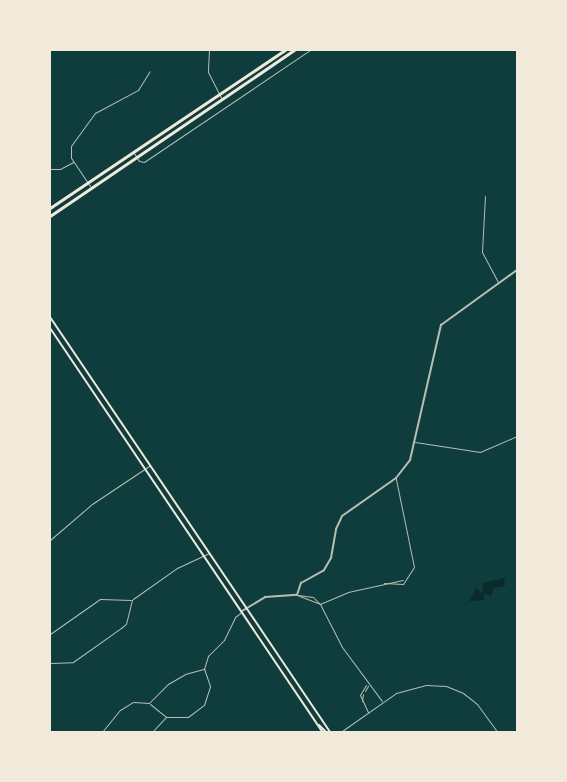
<!DOCTYPE html>
<style>
body{margin:0}
#map{position:relative;width:567px;height:782px;overflow:hidden;background:#0f3d3e;font-family:Literata,serif}
div>[style]{position:absolute}
[style*='--x']{left:calc(var(--x)*1px);top:calc(var(--y)*1px);width:calc(var(--w)*1px);rotate:calc(var(--a)*1deg)}
.water>*{inset:0;background:#0a2a2b}
.minor>*{height:1px;margin:-0.5px;padding:0 0.5px;transform-origin:0.5px;border-radius:0.5px;background:#b8beb3}
.tertiary>*{height:2px;margin:-1px;padding:0 1px;transform-origin:1px;border-radius:1px;background:#b8beb3}
.secondary>*{height:2px;margin:-1px;padding:0 1px;transform-origin:1px;border-radius:1px;background:#f1e9da}
.primary>*{height:2.5px;margin:-1.25px;padding:0 1.25px;transform-origin:1.25px;border-radius:1.25px;background:#f1e9da}
span{translate:-50% -50%;white-space:nowrap;text-align:center;line-height:1.15;-webkit-text-stroke:4px #f1e9da;paint-order:stroke}
.frame{position:absolute;inset:0;border:51px solid #f1e9da;pointer-events:none}
</style>
<div id="map">
<div class="water">
<div style="clip-path:polygon(504px 578px,505px 586px,494px 588px,491px 596px,484px 593px,484px 600px,469px 601px,476px 588px,482px 593px,483px 583px)"></div>
</div>
<div class="minor">
<div style="--x:209;--y:50;--w:22;--a:93"></div>
<div style="--x:208;--y:72;--w:29;--a:63"></div>
<div style="--x:134;--y:153;--w:9;--a:58"></div>
<div style="--x:139;--y:161;--w:5;--a:11"></div>
<div style="--x:144;--y:162;--w:200;--a:-34"></div>
<div style="--x:50;--y:169;--w:10;--a:0"></div>
<div style="--x:60;--y:169;--w:15;--a:-28"></div>
<div style="--x:90;--y:186;--w:34;--a:-124"></div>
<div style="--x:71;--y:158;--w:12;--a:-90"></div>
<div style="--x:71;--y:146;--w:41;--a:-54"></div>
<div style="--x:95;--y:113;--w:49;--a:-28.1"></div>
<div style="--x:138;--y:90;--w:22;--a:-58"></div>
<div style="--x:485;--y:196;--w:56;--a:93.1"></div>
<div style="--x:482;--y:252;--w:34;--a:62"></div>
<div style="--x:415;--y:442;--w:66;--a:8.7"></div>
<div style="--x:480;--y:452;--w:40;--a:-23.4"></div>
<div style="--x:50;--y:540;--w:55;--a:-40.6"></div>
<div style="--x:92;--y:504;--w:69;--a:-33.7"></div>
<div style="--x:384;--y:583;--w:19;--a:3"></div>
<div style="--x:403;--y:584;--w:20;--a:-57"></div>
<div style="--x:414;--y:567;--w:90;--a:-101.6"></div>
<div style="--x:297;--y:595;--w:25;--a:21"></div>
<div style="--x:320;--y:604;--w:30;--a:-23"></div>
<div style="--x:348;--y:592;--w:56;--a:-12.3"></div>
<div style="--x:298;--y:595;--w:15;--a:8"></div>
<div style="--x:313;--y:597;--w:10;--a:45"></div>
<div style="--x:320;--y:604;--w:48;--a:62.9"></div>
<div style="--x:342;--y:647;--w:67;--a:53.5"></div>
<div style="--x:133;--y:599;--w:54;--a:-35.2"></div>
<div style="--x:177;--y:568;--w:35;--a:-25"></div>
<div style="--x:50;--y:634;--w:61;--a:-35"></div>
<div style="--x:100;--y:599;--w:31;--a:2"></div>
<div style="--x:50;--y:663;--w:23;--a:-2"></div>
<div style="--x:73;--y:662;--w:59;--a:-35.3"></div>
<div style="--x:121;--y:628;--w:6;--a:-39"></div>
<div style="--x:126;--y:624;--w:25;--a:-76"></div>
<div style="--x:366;--y:685;--w:12;--a:121"></div>
<div style="--x:360;--y:695;--w:19;--a:65"></div>
<div style="--x:365;--y:691;--w:6;--a:-59"></div>
<div style="--x:362;--y:701;--w:7;--a:-82"></div>
<div style="--x:150;--y:704;--w:21;--a:39"></div>
<div style="--x:342;--y:731;--w:66;--a:-35.1"></div>
<div style="--x:396;--y:693;--w:31;--a:-15"></div>
<div style="--x:426;--y:685;--w:20;--a:3"></div>
<div style="--x:446;--y:686;--w:18;--a:22"></div>
<div style="--x:463;--y:693;--w:18;--a:38"></div>
<div style="--x:477;--y:704;--w:34;--a:54"></div>
<div style="--x:102;--y:732;--w:28;--a:-51"></div>
<div style="--x:120;--y:710;--w:15;--a:-32"></div>
<div style="--x:133;--y:702;--w:16;--a:4"></div>
<div style="--x:149;--y:703;--w:27;--a:-45"></div>
<div style="--x:168;--y:684;--w:20;--a:-30"></div>
<div style="--x:185;--y:674;--w:20;--a:-15"></div>
<div style="--x:152;--y:732;--w:21;--a:-47"></div>
<div style="--x:166;--y:717;--w:22;--a:0"></div>
<div style="--x:188;--y:717;--w:20;--a:-37"></div>
<div style="--x:204;--y:705;--w:20;--a:-72"></div>
<div style="--x:210;--y:686;--w:18;--a:-109"></div>
<div style="--x:204;--y:669;--w:14;--a:-73"></div>
<div style="--x:208;--y:656;--w:23;--a:-45"></div>
<div style="--x:224;--y:640;--w:25;--a:-64"></div>
<div style="--x:235;--y:617;--w:9;--a:-36"></div>
</div>
<div class="tertiary">
<div style="--x:242;--y:611;--w:27;--a:-31"></div>
<div style="--x:265;--y:597;--w:32;--a:-4"></div>
<div style="--x:297;--y:595;--w:13;--a:-72"></div>
<div style="--x:301;--y:583;--w:26;--a:-29"></div>
<div style="--x:324;--y:570;--w:14;--a:-60"></div>
<div style="--x:331;--y:558;--w:29;--a:-80"></div>
<div style="--x:336;--y:529;--w:14;--a:-65"></div>
<div style="--x:342;--y:516;--w:66;--a:-35.1"></div>
<div style="--x:396;--y:478;--w:23;--a:-52"></div>
<div style="--x:410;--y:460;--w:139;--a:-77.1"></div>
<div style="--x:441;--y:325;--w:94;--a:-35.9"></div>
</div>
<div class="secondary">
<div style="--x:50;--y:317;--w:501;--a:55.99"></div>
<div style="--x:50;--y:328;--w:488;--a:56"></div>
<div style="--x:319;--y:725;--w:10;--a:45"></div>
</div>
<div class="primary">
<div style="--x:50;--y:208;--w:283;--a:-33.9"></div>
<div style="--x:50;--y:216;--w:295;--a:-34.2"></div>
</div>
<div class="frame"></div>
</div>
